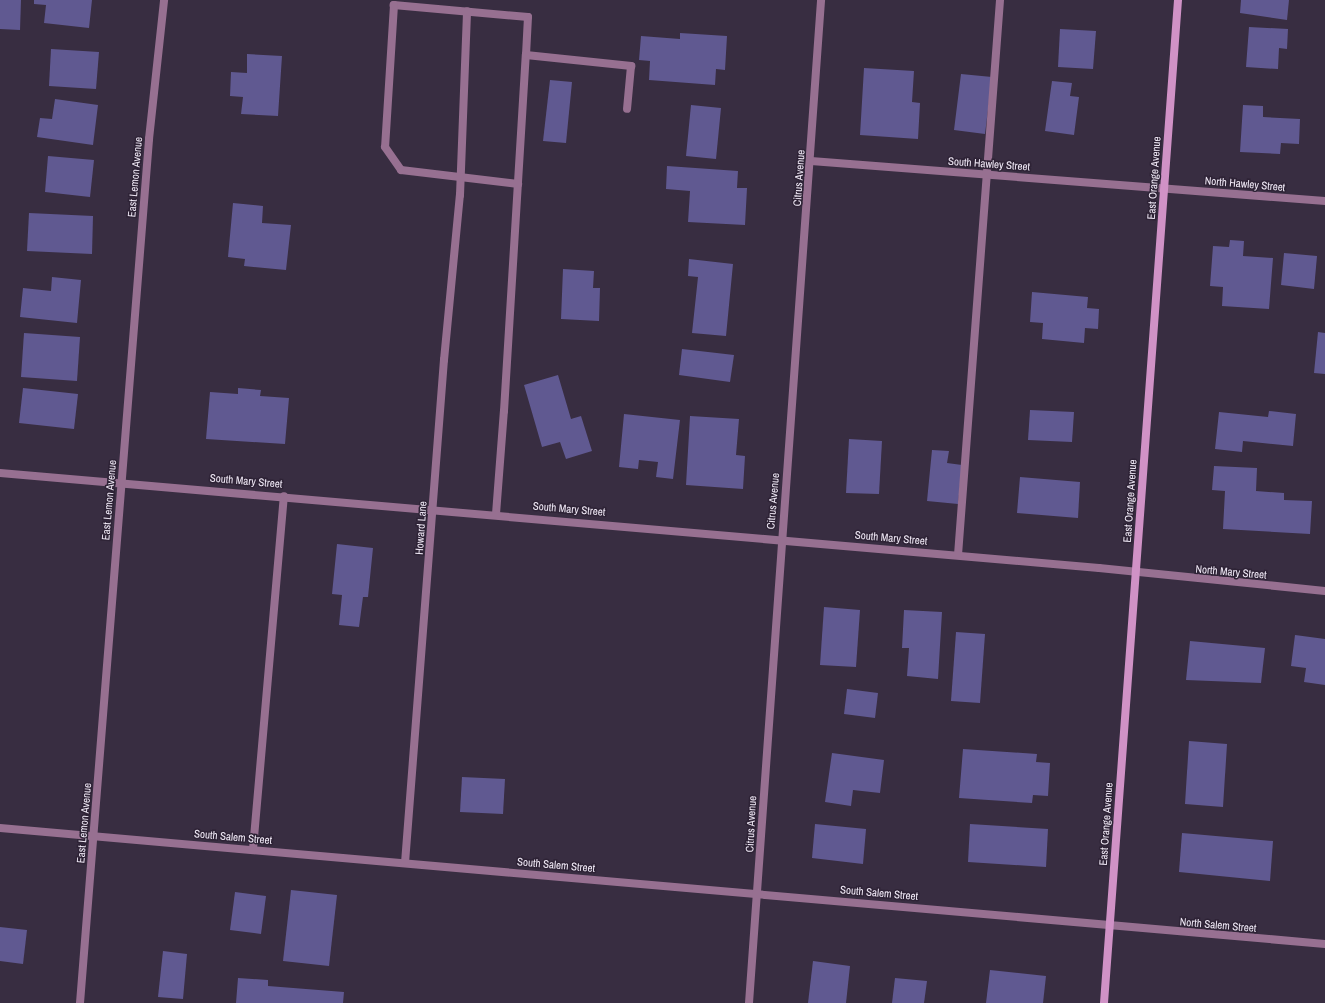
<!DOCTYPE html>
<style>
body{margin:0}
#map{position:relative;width:1325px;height:1003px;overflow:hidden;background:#382d41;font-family:"Archivo Narrow",sans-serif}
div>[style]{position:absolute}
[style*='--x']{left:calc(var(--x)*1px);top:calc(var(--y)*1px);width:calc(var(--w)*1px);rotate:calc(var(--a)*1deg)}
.building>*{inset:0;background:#605991}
.service>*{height:8px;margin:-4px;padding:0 4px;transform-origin:4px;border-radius:4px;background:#977091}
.minor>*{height:8px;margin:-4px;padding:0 4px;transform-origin:4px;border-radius:4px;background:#977091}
.secondary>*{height:8px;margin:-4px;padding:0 4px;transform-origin:4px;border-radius:4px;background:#d092c6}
span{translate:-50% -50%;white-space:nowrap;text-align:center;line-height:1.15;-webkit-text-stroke:3px #2e2336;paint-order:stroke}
.street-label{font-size:11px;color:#f1eaf7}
</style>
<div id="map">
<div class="building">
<div style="clip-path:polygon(0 0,21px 0,20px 30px,0 29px)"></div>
<div style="clip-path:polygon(34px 0,92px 0,89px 28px,44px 23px,46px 5px,34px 4px)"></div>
<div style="clip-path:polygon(1241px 0,1289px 0,1287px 20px,1240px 13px)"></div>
<div style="clip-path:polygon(1249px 27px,1288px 29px,1287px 49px,1279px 48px,1278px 69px,1246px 67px)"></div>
<div style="clip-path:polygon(1060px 29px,1096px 31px,1093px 69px,1058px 67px)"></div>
<div style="clip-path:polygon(680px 33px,727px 36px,725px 70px,716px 69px,715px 85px,649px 80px,650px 61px,639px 60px,641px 36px,680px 39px)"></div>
<div style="clip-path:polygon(51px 49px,99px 52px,96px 89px,49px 86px)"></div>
<div style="clip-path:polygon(247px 54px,282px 56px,278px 116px,241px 114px,243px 97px,230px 96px,231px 72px,247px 73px)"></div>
<div style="clip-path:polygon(864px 68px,914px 71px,912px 102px,920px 103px,918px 139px,860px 135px)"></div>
<div style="clip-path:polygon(961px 74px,992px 77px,985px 134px,954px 130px)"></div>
<div style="clip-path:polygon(550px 80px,572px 82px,566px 143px,543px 141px)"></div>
<div style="clip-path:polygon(1052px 81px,1072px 83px,1070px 96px,1079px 97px,1074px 135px,1045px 131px)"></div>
<div style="clip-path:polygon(55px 99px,98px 105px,93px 145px,37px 137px,40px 118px,52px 119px)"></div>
<div style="clip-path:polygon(691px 105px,721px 108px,716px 159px,686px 156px)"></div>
<div style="clip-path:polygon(1243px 105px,1263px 106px,1263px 117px,1300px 119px,1299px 144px,1281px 143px,1280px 154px,1240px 152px)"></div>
<div style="clip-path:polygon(48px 156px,94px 160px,90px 197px,45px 192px)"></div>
<div style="clip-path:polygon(667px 166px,738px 171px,737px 188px,747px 188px,745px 225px,688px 222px,690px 191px,666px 189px)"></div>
<div style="clip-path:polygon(233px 203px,263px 206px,262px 223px,291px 225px,286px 270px,244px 266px,245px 259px,228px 257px)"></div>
<div style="clip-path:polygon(29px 213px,93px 216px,92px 254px,27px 251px)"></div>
<div style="clip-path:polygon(1230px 240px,1244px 241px,1243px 256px,1273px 258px,1269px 309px,1222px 306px,1223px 287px,1210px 286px,1213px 246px,1229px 247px)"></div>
<div style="clip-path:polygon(1284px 253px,1317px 256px,1314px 289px,1281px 285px)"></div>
<div style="clip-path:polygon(689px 259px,733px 264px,726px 336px,692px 333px,698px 277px,688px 276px)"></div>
<div style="clip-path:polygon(563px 269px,594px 271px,593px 288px,600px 288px,599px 321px,561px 319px)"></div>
<div style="clip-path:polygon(52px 277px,81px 280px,77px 323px,20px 317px,23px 288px,51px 291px)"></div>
<div style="clip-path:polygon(1032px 292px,1088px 297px,1087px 308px,1099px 309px,1098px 329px,1085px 328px,1084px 343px,1042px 339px,1043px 323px,1030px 322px)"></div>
<div style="clip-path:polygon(1318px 332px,1325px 333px,1325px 374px,1314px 373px)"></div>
<div style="clip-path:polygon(24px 333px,80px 337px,77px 381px,21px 377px)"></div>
<div style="clip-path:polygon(682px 349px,734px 355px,730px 382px,679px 375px)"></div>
<div style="clip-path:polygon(558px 375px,571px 419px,581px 416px,592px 451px,566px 459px,560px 442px,542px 447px,524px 385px)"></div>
<div style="clip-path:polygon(23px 388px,78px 394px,74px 429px,19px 423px)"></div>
<div style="clip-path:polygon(238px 388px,261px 390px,260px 396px,289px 398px,285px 444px,206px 439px,210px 392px,238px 394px)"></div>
<div style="clip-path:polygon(1030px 410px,1074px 412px,1072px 442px,1028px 440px)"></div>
<div style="clip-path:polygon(1269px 411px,1296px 414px,1293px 446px,1243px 441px,1242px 452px,1215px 449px,1219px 412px,1268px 417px)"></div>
<div style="clip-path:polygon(624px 414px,680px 420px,673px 479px,656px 477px,658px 462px,639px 460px,638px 469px,619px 467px)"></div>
<div style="clip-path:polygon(690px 416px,739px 419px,736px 455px,745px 456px,743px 489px,686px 485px)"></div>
<div style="clip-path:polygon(849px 439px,882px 441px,879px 494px,846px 493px)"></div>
<div style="clip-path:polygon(932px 450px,949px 451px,947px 463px,962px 465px,958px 504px,927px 501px)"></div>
<div style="clip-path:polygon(1214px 466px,1257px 468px,1256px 491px,1284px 493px,1284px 500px,1312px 501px,1310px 534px,1223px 529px,1225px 491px,1212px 490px)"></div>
<div style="clip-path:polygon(1020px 477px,1080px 482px,1078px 518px,1017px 513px)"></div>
<div style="clip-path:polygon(337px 544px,373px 548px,368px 597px,363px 597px,359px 627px,339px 625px,342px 595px,332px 594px)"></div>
<div style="clip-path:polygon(824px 607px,860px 610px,856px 667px,820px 665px)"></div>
<div style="clip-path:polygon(904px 610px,942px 612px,938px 679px,907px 676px,909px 648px,902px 648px)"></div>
<div style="clip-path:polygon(956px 632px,985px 634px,980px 703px,951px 701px)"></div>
<div style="clip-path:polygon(1295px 635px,1325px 639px,1325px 685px,1304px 682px,1306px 668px,1291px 666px)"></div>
<div style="clip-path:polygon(1190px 641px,1265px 648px,1261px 683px,1186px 680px)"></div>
<div style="clip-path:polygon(847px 689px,878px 693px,875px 718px,844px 714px)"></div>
<div style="clip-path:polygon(1189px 741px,1227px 744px,1223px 807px,1185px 804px)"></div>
<div style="clip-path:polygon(963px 749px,1037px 754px,1036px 762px,1050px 763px,1048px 796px,1033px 795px,1032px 803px,959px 798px)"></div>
<div style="clip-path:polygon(832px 753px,884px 760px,880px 793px,853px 790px,851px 806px,825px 802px)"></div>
<div style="clip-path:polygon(462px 777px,505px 779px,503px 814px,460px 812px)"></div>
<div style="clip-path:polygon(815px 824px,866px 829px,863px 864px,812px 858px)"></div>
<div style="clip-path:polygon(970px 824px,1048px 829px,1046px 867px,968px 862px)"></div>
<div style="clip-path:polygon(1182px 833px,1273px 841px,1270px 881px,1179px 872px)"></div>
<div style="clip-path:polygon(291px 890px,337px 895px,329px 966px,283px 961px)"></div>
<div style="clip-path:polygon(235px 892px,266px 896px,261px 934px,230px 930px)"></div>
<div style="clip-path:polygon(0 927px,27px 930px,23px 964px,0 961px)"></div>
<div style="clip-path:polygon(163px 951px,187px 954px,183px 999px,158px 997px)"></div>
<div style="clip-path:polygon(813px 961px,850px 966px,846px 1003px,808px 1003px)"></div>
<div style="clip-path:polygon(990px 970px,1046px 976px,1043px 1003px,986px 1003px)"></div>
<div style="clip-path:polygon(238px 978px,268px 980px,268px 986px,344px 992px,343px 1003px,236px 1003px)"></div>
<div style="clip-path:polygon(895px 978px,927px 981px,924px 1003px,892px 1003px)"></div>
</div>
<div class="service">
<div style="--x:526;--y:55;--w:106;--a:6"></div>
<div style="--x:631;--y:66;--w:43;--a:95.3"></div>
<div style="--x:460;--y:195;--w:184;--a:-87.8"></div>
<div style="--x:496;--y:514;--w:103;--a:-85.6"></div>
<div style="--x:504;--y:411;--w:357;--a:-86.5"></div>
<div style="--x:526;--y:55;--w:38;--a:-87"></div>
<div style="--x:528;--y:17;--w:135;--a:-174.9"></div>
<div style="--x:394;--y:5;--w:142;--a:93.6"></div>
<div style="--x:385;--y:147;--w:28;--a:55"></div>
<div style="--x:401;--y:170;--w:118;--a:6.8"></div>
<div style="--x:958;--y:555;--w:557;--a:-85.67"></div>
<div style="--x:253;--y:849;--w:354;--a:-85"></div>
</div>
<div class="minor">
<div style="--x:811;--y:161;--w:516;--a:4.45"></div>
<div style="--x:0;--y:473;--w:1103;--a:4.94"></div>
<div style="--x:1099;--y:568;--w:227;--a:5.8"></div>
<div style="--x:0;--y:828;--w:1330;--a:5"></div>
<div style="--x:405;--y:863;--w:505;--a:-85.57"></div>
<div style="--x:444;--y:360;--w:166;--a:-84.5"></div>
<div style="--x:80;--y:1003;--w:867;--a:-85.43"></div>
<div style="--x:149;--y:139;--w:140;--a:-83.8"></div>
<div style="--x:749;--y:1003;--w:1006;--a:-85.89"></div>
</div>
<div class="secondary">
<div style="--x:1104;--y:1003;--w:1006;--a:-85.78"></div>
</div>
<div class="street-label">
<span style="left:989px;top:164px;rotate:4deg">South Hawley Street</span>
<span style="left:135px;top:177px;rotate:-85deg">East Lemon Avenue</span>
<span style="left:799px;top:178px;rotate:-86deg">Citrus Avenue</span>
<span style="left:1154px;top:178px;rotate:-86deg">East Orange Avenue</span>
<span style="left:1245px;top:184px;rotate:5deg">North Hawley Street</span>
<span style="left:246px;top:481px;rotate:5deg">South Mary Street</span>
<span style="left:109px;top:500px;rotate:-85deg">East Lemon Avenue</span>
<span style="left:773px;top:501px;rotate:-85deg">Citrus Avenue</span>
<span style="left:1130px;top:501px;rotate:-86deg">East Orange Avenue</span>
<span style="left:569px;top:509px;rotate:5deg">South Mary Street</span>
<span style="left:421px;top:528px;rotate:-86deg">Howard Lane</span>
<span style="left:891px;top:538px;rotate:5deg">South Mary Street</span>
<span style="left:1231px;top:572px;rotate:5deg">North Mary Street</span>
<span style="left:84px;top:823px;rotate:-85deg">East Lemon Avenue</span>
<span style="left:751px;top:824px;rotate:-87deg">Citrus Avenue</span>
<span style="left:1106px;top:824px;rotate:-86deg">East Orange Avenue</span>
<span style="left:233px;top:837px;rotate:5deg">South Salem Street</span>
<span style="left:556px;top:865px;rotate:5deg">South Salem Street</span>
<span style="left:879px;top:893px;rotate:5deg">South Salem Street</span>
<span style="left:1218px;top:925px;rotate:5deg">North Salem Street</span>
</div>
</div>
